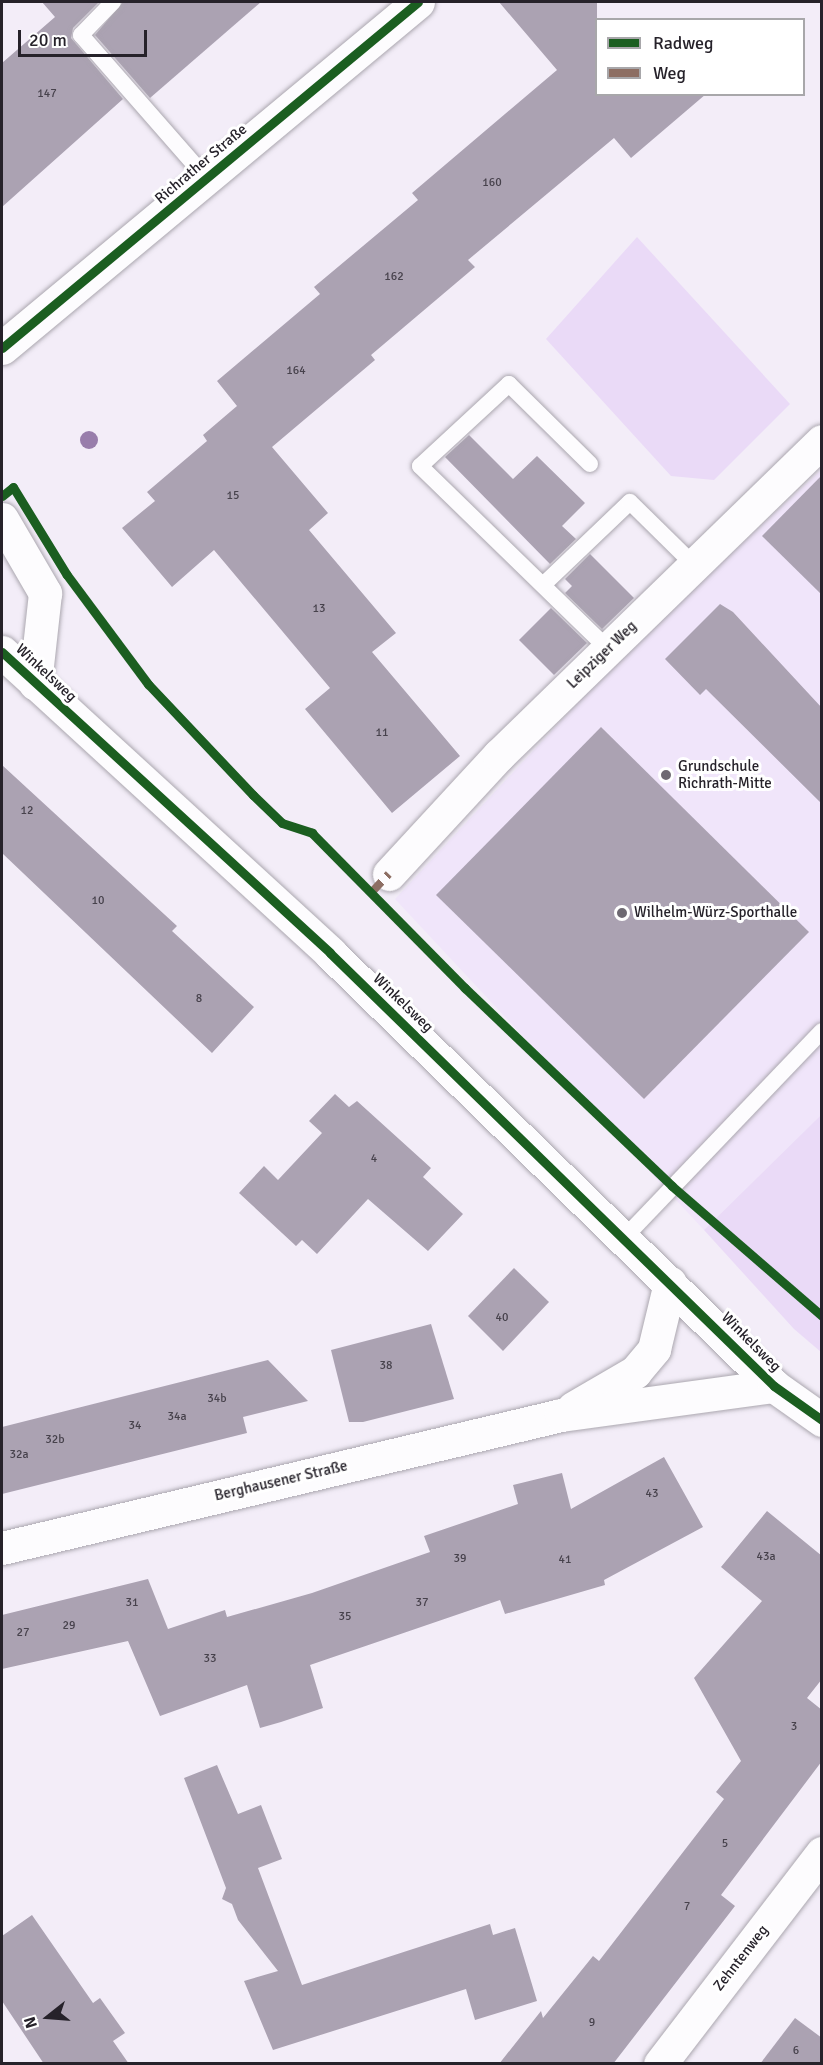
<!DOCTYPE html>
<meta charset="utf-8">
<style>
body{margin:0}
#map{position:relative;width:823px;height:2065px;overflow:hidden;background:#f3edf8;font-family:Signika,sans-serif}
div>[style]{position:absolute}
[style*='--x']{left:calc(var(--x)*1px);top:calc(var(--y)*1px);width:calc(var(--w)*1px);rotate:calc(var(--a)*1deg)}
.built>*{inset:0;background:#f0e5fa}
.green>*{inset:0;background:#eadaf7}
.building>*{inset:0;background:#aba2b2}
.roads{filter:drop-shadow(0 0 2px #aba7af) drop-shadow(0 0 2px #aba7af)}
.lane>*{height:16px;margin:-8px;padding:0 8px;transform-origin:8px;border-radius:8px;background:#fdfcfe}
.street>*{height:33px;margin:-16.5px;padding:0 16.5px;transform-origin:16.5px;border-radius:16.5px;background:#fdfcfe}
.secondary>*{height:33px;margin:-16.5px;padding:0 16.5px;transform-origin:16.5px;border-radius:16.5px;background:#fdfcfe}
.quiet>*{height:8px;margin-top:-4px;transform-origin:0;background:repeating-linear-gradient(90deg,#8d6e63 0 15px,transparent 0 23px)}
.cycleway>*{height:9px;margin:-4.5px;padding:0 4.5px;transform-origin:4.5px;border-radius:4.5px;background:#1b5e20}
.trees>*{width:18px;height:18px;margin:-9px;border-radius:50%;background:#987dab}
.dots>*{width:16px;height:16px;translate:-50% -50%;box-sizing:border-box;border:3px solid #fff;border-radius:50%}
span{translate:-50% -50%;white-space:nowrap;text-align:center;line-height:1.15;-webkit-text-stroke:6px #fff;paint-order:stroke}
.number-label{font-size:12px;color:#47424c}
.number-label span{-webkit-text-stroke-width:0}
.street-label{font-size:15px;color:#26222a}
.poi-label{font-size:15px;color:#26222a}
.left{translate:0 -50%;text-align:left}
.frame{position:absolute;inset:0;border:3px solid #26222a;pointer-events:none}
.legend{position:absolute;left:595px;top:18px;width:210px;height:78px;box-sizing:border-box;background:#fff;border:2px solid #a8a7aa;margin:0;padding:8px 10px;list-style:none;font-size:18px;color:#26222a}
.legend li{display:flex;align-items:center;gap:12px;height:30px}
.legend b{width:30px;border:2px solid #a8a7aa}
.north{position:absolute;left:18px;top:1987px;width:60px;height:60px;-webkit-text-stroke:4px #fff;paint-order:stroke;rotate:253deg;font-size:16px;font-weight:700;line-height:24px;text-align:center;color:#26222a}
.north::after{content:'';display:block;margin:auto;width:21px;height:27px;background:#26222a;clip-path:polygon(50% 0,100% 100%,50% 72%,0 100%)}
.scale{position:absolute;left:18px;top:30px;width:129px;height:27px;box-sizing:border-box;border:3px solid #26222a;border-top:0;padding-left:8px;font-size:18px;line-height:21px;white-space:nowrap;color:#26222a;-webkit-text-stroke:4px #fff;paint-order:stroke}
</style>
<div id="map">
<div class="built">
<div style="clip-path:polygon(821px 470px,821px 1115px,704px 1230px,395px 899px,627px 650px)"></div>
</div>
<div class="green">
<div style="clip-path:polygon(637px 237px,790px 404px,714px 480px,671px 476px,546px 339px)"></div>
<div style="clip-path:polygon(821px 1115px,821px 1352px,794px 1329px,704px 1230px)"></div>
</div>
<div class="building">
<div style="clip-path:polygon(42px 2px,99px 2px,73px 28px,71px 38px,123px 99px,2px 207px,2px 63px,55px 17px)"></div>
<div style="clip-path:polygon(123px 2px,261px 2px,150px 98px,95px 35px)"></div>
<div style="clip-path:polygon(499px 2px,597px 2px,597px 94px,706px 94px,631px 158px,614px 138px,468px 260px,475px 267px,371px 355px,375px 360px,272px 447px,328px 513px,309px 530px,396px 633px,372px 652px,460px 756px,392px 813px,305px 709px,330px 688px,214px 550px,172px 587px,122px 528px,155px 501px,147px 492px,207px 441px,203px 435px,237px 406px,217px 381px,320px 294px,314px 287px,418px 200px,412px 193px,557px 70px)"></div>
<div style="clip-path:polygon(469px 435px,513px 479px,537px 456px,585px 503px,562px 526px,576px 539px,550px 564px,445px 457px)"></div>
<div style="clip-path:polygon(822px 475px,822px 595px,762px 536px)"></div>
<div style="clip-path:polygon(590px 554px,634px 598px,602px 629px,565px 593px,572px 586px,565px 579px)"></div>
<div style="clip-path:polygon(720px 604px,733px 612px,822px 708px,822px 804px,706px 689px,700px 695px,665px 659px)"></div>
<div style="clip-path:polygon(551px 608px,587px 643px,554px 675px,519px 640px)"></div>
<div style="clip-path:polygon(601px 727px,809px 932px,644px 1099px,436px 895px)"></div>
<div style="clip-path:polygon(2px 765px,177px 926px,172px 931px,254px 1007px,212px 1053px,2px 853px)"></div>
<div style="clip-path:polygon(335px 1094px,349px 1107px,357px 1101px,431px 1168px,423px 1177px,463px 1214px,428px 1251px,368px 1199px,317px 1254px,302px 1240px,296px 1246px,239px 1193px,264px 1166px,278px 1180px,322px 1133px,309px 1121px)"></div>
<div style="clip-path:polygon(514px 1268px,549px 1302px,503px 1351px,468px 1316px)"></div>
<div style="clip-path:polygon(431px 1324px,454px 1399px,363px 1422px,349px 1422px,331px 1350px)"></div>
<div style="clip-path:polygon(268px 1360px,308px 1401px,243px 1417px,247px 1433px,2px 1494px,2px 1427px)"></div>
<div style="clip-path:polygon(664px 1457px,703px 1527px,604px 1580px,605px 1585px,505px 1614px,500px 1600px,310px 1665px,323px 1708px,281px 1722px,260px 1728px,247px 1685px,160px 1716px,128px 1641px,2px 1669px,2px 1615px,148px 1579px,168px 1629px,225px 1610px,227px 1617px,312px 1593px,430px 1552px,424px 1536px,518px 1504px,513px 1485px,562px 1473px,571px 1509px)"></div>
<div style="clip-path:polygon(767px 1511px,822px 1556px,822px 1679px,807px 1698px,822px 1710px,822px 1761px,721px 1895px,735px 1906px,613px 2064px,499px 2064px,541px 2011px,543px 2018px,593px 1956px,599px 1961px,724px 1799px,716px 1792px,741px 1761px,694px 1678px,762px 1601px,721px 1567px)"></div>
<div style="clip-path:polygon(217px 1765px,238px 1814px,261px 1805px,282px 1859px,258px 1868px,302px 1985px,490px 1924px,493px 1935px,515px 1928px,537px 2001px,475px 2020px,466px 1989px,273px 2050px,244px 1981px,278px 1971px,238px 1920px,232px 1904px,222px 1899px,226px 1888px,184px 1778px)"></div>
<div style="clip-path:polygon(32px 1915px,93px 2003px,100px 1998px,125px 2033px,113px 2041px,129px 2064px,44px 2064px,2px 2001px,2px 1936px)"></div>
<div style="clip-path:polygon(795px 2018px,822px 2038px,822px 2064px,760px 2064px)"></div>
</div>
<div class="roads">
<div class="lane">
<div style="--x:113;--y:2;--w:46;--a:134.1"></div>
<div style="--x:81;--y:35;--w:191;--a:48.8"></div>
<div style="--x:590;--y:464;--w:114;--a:-135.4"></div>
<div style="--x:509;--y:384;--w:121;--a:137.3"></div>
<div style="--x:420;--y:466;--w:262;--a:44.2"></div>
<div style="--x:543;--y:585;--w:120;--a:-43.7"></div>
<div style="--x:630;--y:502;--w:90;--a:44.5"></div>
<div style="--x:624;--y:1238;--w:286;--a:-46.3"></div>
</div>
<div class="street">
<div style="--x:389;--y:874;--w:162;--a:-47.3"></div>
<div style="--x:499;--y:755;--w:450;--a:-44.2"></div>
<div style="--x:573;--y:1408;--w:72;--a:-30.1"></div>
<div style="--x:635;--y:1372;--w:30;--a:-50"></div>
<div style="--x:654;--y:1349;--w:68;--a:-76.4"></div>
<div style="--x:2;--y:1548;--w:575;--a:-13.38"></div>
<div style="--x:561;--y:1415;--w:215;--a:-7.8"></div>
<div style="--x:660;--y:2064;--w:266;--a:-52.5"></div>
</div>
<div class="secondary">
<div style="--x:2;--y:348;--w:541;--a:-39.75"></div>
<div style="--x:2;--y:519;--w:86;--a:59.8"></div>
<div style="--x:45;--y:593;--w:91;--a:96.3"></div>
<div style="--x:2;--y:652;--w:445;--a:42.5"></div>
<div style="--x:330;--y:953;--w:620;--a:44.28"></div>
<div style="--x:774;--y:1386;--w:59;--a:35.3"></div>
</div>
</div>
<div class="quiet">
<div style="--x:371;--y:893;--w:26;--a:-47"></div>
</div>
<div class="cycleway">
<div style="--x:2;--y:348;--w:541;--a:-39.75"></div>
<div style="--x:2;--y:496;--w:14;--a:-39"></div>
<div style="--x:13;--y:487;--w:103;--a:58.5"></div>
<div style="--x:67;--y:575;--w:136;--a:53.4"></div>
<div style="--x:148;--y:684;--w:153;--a:46.6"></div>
<div style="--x:253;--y:795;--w:40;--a:44"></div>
<div style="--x:282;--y:823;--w:32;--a:18"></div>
<div style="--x:312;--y:833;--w:218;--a:45.4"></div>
<div style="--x:465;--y:988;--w:286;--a:43.7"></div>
<div style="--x:672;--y:1186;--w:198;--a:40.9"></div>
<div style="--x:2;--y:652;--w:445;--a:42.5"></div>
<div style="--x:330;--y:953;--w:620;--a:44.28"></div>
<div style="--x:774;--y:1386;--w:59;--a:35.3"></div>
</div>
<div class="trees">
<div style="left:89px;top:440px"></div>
</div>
<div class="dots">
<div style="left:666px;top:775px;background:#6e6972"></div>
<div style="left:622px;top:913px;background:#6e6972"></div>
</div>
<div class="number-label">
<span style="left:47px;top:94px">147</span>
<span style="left:492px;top:183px">160</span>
<span style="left:394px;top:277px">162</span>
<span style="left:296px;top:371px">164</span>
<span style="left:233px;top:496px">15</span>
<span style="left:319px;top:609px">13</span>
<span style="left:382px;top:733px">11</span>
<span style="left:27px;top:811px">12</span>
<span style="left:98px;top:901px">10</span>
<span style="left:199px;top:999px">8</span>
<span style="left:374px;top:1159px">4</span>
<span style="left:502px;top:1318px">40</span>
<span style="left:386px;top:1366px">38</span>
<span style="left:217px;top:1399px">34b</span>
<span style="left:177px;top:1417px">34a</span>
<span style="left:135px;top:1426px">34</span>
<span style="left:55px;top:1440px">32b</span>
<span style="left:19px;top:1455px">32a</span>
<span style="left:652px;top:1494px">43</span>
<span style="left:766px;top:1557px">43a</span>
<span style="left:460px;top:1559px">39</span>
<span style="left:565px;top:1560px">41</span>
<span style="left:132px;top:1603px">31</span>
<span style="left:422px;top:1603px">37</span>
<span style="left:345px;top:1617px">35</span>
<span style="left:69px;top:1626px">29</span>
<span style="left:23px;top:1633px">27</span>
<span style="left:210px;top:1659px">33</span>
<span style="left:794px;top:1727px">3</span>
<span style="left:725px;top:1844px">5</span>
<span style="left:687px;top:1907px">7</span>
<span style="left:592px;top:2023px">9</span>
<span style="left:796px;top:2051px">6</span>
</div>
<div class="street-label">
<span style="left:201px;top:164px;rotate:-40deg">Richrather Straße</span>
<span style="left:602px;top:655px;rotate:-44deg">Leipziger Weg</span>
<span style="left:46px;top:673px;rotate:43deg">Winkelsweg</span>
<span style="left:403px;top:1003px;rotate:44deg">Winkelsweg</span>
<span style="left:751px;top:1342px;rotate:45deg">Winkelsweg</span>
<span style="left:281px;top:1481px;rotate:-13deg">Berghausener Straße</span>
<span style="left:741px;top:1958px;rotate:-52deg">Zehntenweg</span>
</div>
<div class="poi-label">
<span class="left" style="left:678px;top:775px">Grundschule<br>Richrath-Mitte</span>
<span class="left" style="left:634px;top:913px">Wilhelm-Würz-Sporthalle</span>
</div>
<div class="frame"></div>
<ul class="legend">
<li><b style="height:8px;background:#1b5e20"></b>Radweg</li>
<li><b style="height:8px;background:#8d6e63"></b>Weg</li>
</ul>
<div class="north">N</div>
<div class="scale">20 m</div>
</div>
